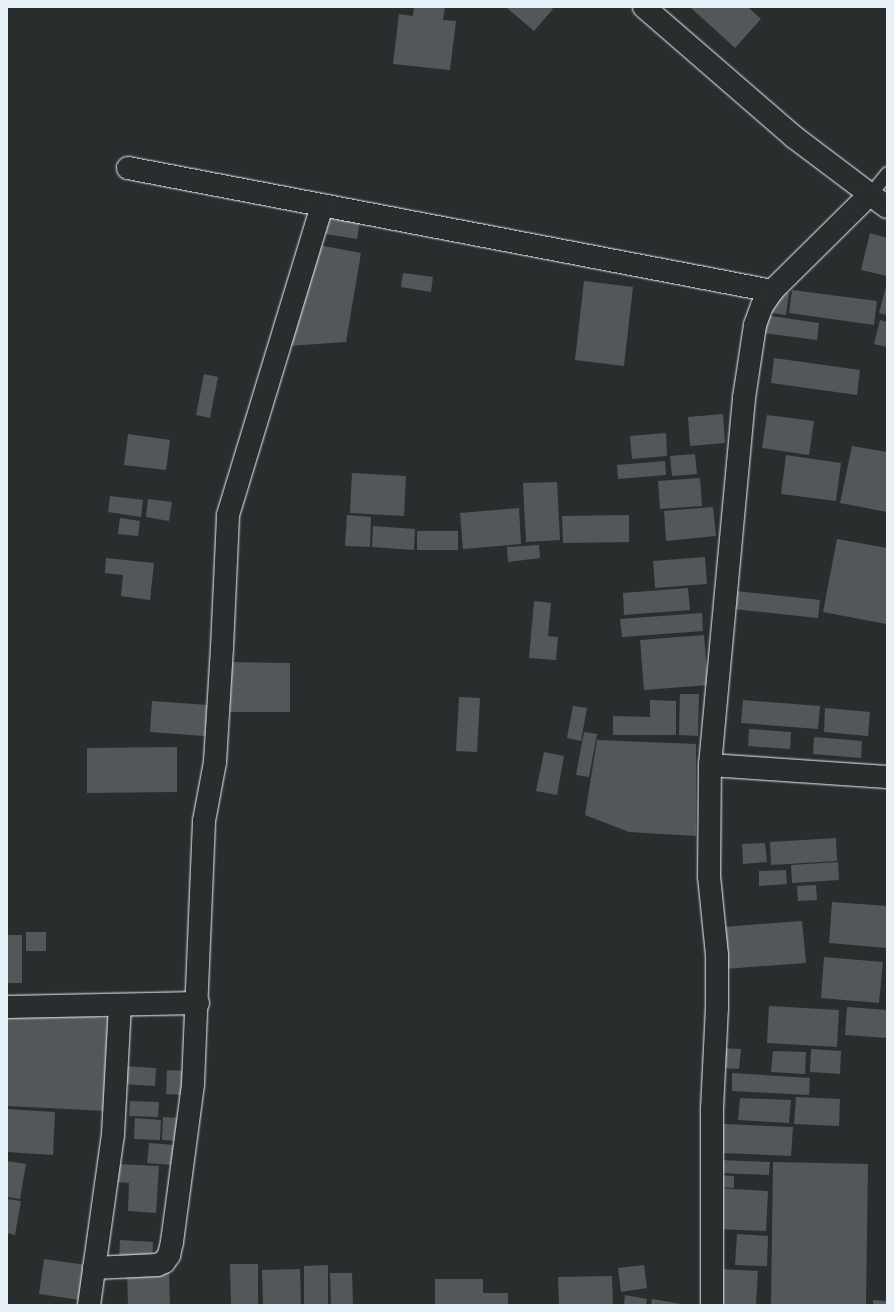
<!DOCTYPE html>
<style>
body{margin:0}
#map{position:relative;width:894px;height:1312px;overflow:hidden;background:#2a2d2e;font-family:Delius,sans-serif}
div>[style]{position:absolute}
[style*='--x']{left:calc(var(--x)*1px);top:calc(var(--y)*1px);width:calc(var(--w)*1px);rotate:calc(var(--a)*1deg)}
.building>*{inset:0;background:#535759}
.roads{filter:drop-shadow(0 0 1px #e8f1f8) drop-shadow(0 0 1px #e8f1f8)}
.service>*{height:13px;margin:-6.5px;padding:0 6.5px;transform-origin:6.5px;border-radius:6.5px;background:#2a2d2e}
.minor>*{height:22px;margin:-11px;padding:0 11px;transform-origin:11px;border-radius:11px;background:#2a2d2e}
span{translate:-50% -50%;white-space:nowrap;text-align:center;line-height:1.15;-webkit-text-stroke:3px #2a2d2e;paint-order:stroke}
.frame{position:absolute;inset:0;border:8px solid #e8f1f8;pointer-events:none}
</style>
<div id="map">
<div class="building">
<div style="clip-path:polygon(414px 7px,445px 7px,443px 20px,456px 21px,450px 70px,393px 64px,399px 14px,413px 16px)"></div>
<div style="clip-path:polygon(506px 7px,551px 7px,553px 9px,534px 31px)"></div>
<div style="clip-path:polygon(690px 7px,748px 7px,761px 19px,735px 48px)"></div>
<div style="clip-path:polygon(322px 214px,360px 220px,357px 239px,319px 233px)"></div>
<div style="clip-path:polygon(870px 233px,887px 238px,887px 276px,861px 270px)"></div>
<div style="clip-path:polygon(313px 244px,361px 253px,346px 342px,289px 346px)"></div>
<div style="clip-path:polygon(403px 273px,433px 277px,431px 292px,401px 287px)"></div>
<div style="clip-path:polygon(584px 281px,633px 287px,624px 366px,575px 360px)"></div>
<div style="clip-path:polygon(887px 283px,887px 315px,879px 313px)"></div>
<div style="clip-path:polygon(792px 290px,877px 301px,874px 325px,789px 313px)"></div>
<div style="clip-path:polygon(775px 291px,789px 293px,786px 315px,772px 313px)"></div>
<div style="clip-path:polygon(765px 315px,819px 323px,817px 340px,763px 333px)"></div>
<div style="clip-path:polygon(880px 320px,887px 322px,887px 347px,874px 344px)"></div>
<div style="clip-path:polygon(774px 358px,860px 370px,857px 395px,771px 383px)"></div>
<div style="clip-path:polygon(204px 374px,218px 377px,210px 418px,196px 415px)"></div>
<div style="clip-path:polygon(723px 414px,725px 443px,690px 446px,688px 417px)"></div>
<div style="clip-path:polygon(767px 415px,814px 421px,809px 455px,762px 448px)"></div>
<div style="clip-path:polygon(666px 433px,667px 456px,632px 459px,630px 436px)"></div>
<div style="clip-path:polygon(128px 434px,170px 440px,166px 470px,124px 465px)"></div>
<div style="clip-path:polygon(852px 446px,887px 452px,887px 512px,840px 503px)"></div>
<div style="clip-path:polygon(695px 454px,697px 474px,672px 476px,670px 456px)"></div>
<div style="clip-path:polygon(786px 455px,841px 463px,836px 501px,781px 494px)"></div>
<div style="clip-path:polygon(665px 461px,666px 475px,618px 479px,617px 465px)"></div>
<div style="clip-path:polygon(352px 473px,406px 476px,404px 516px,350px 513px)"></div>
<div style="clip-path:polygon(700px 478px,702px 506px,660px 509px,658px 481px)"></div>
<div style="clip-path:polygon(557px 482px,560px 540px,526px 542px,523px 483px)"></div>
<div style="clip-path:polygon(110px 496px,143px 500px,141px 517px,108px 512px)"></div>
<div style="clip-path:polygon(148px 499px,172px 502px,169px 521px,146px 517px)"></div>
<div style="clip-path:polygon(713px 507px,716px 536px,666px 541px,664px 511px)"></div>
<div style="clip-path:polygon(519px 508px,521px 544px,463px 549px,460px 513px)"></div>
<div style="clip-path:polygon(347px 515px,371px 517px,370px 547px,345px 546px)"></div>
<div style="clip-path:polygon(629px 515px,629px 542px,563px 543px,562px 516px)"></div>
<div style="clip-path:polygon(120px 518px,140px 521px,138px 536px,118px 534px)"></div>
<div style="clip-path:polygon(373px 526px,415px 529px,414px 550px,372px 547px)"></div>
<div style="clip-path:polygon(417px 531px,458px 531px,458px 550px,417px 550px)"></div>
<div style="clip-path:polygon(837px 539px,887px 548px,886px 624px,823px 612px)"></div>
<div style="clip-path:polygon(539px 545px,540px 558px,508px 562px,507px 547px)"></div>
<div style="clip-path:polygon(705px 557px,707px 584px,655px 588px,653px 561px)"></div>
<div style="clip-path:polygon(106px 558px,154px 563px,150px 600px,121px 596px,123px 575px,105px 573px)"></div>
<div style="clip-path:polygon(688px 588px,690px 610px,624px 615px,623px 593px)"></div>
<div style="clip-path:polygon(735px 591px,820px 600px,818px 618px,733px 609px)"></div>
<div style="clip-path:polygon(534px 601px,551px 603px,548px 636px,558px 637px,556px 660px,529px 658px)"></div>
<div style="clip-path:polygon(702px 613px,703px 631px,622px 637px,620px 619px)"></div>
<div style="clip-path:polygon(704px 635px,708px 685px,644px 690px,640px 640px)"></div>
<div style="clip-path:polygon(231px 662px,290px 663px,290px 712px,230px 712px)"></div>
<div style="clip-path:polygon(680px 694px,699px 694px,698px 736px,679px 735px)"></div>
<div style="clip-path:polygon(459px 697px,480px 698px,477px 752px,456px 751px)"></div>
<div style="clip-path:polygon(650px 700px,676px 701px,676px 735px,613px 735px,613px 716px,650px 717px)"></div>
<div style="clip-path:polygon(743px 700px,820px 706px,818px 729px,741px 723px)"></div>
<div style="clip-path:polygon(152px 701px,208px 705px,205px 736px,150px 732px)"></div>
<div style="clip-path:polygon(573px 706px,587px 708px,581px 741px,567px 738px)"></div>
<div style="clip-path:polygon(825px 708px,870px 712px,868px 736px,824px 732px)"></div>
<div style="clip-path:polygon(749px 729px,791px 732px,790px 749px,748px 746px)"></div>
<div style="clip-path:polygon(584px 732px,597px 734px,589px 777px,576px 775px)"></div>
<div style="clip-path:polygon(814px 737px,862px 741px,861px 758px,813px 754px)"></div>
<div style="clip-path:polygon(597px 740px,696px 744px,696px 836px,629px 832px,585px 815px)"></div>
<div style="clip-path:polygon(177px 747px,177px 792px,87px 793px,87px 748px)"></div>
<div style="clip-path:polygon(544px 752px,564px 756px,557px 795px,536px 791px)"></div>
<div style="clip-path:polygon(836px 838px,837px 861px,771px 865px,770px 842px)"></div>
<div style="clip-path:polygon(765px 843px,767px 862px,743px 864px,742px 844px)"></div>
<div style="clip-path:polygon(838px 862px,839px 880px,792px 883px,791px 865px)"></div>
<div style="clip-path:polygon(786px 870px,787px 884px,759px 886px,759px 871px)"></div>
<div style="clip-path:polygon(816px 885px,817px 900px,798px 901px,797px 886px)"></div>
<div style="clip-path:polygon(832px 902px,887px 906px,887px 948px,829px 943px)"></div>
<div style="clip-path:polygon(802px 921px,806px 963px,725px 969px,722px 927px)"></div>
<div style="clip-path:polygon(26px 932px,46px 932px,46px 951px,26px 951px)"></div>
<div style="clip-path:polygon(7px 935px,22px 935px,22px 983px,7px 983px)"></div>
<div style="clip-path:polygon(824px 957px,883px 962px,879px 1003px,821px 998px)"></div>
<div style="clip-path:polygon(769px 1006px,839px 1010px,837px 1047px,767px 1043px)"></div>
<div style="clip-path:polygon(847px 1007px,887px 1010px,887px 1038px,845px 1035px)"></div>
<div style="clip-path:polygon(7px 1012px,113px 1018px,107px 1111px,7px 1106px)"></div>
<div style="clip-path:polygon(720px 1048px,741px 1049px,739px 1069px,719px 1068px)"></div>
<div style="clip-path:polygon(811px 1049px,841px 1051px,840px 1074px,810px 1072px)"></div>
<div style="clip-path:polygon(773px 1051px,806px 1052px,805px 1074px,771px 1072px)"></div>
<div style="clip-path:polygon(122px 1066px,156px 1068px,155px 1086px,121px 1084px)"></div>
<div style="clip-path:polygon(167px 1070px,185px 1071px,183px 1095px,166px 1094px)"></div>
<div style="clip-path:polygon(732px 1073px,810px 1078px,809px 1095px,732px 1091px)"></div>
<div style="clip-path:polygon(796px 1097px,840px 1099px,839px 1126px,794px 1124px)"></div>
<div style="clip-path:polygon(740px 1098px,791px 1100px,789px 1123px,738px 1120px)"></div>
<div style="clip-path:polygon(130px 1101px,159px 1102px,158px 1117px,129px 1116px)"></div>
<div style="clip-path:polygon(7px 1109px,55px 1112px,53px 1155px,7px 1152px)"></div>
<div style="clip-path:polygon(163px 1117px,182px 1118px,180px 1141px,162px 1140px)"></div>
<div style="clip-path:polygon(135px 1118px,161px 1120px,160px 1140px,134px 1139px)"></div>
<div style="clip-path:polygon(723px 1124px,793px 1127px,791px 1156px,722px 1153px)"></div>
<div style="clip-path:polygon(149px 1143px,175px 1145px,173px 1165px,147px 1163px)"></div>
<div style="clip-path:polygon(720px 1160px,770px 1162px,769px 1175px,719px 1173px)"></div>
<div style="clip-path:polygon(7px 1161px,26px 1164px,20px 1199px,7px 1197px)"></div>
<div style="clip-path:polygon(773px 1162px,868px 1164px,866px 1305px,771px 1305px)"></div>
<div style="clip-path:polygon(117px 1164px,159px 1166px,156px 1213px,128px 1211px,129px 1183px,116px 1182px)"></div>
<div style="clip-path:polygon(716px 1175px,734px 1176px,734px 1188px,716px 1187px)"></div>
<div style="clip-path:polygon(718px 1188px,768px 1191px,766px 1231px,716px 1229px)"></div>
<div style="clip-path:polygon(7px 1199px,21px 1201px,15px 1235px,7px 1233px)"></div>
<div style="clip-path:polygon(737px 1234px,768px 1236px,767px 1266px,735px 1265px)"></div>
<div style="clip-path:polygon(120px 1240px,153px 1242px,152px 1261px,119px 1259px)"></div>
<div style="clip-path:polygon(44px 1259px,86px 1265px,80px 1300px,39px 1294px)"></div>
<div style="clip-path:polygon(230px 1264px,258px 1264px,258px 1305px,231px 1305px)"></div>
<div style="clip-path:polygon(328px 1265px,328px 1305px,304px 1305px,304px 1266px)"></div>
<div style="clip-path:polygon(644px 1265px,647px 1288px,621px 1292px,618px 1268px)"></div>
<div style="clip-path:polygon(300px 1269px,301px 1305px,263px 1305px,262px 1270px)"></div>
<div style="clip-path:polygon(719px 1269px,758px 1271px,756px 1305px,718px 1305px)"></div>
<div style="clip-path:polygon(169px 1270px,170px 1305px,128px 1305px,127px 1271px)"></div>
<div style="clip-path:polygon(330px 1273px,352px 1273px,353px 1305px,331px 1305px)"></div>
<div style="clip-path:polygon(612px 1276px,613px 1305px,559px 1305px,558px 1277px)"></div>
<div style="clip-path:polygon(435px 1279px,483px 1279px,483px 1293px,508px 1293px,508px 1305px,435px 1305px)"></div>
<div style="clip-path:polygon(625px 1295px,647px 1299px,646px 1305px,624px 1305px)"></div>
<div style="clip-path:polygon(652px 1299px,681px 1304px,681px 1305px,651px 1305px)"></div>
<div style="clip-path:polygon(873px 1300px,887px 1301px,887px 1305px,873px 1305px)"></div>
</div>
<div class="roads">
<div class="service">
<div style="--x:870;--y:194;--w:27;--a:-51"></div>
</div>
<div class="minor">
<div style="--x:644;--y:7;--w:198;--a:40.9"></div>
<div style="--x:794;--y:137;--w:116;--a:37"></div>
<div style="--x:128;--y:168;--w:656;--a:10.81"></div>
<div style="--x:710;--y:765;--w:177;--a:3.9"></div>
<div style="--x:7;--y:1007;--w:191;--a:-1.2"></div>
<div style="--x:94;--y:1268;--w:63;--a:-2.7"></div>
<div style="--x:157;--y:1265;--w:8;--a:-23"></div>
<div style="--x:164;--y:1262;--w:9;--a:-54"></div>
<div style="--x:169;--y:1255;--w:13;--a:-77"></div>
<div style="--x:172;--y:1242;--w:159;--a:-82.4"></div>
<div style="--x:193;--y:1084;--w:263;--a:-87.6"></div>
<div style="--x:204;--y:821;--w:60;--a:-79.4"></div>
<div style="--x:215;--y:762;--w:114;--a:-86.5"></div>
<div style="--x:222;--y:648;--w:133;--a:-87.4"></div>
<div style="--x:228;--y:515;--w:324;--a:-73.1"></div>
<div style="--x:89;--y:1305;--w:173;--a:-82"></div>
<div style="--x:113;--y:1134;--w:129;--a:-86.9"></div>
<div style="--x:712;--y:1305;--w:196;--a:-90"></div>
<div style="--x:712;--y:1109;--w:101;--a:-87.2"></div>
<div style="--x:717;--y:1008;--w:53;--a:-90"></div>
<div style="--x:717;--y:955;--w:79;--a:-95.8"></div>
<div style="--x:709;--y:876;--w:111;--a:-89.5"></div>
<div style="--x:710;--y:765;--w:369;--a:-84.7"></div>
<div style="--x:744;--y:398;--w:74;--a:-81.4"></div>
<div style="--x:755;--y:325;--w:20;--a:-70"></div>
<div style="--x:762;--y:306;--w:18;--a:-56"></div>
<div style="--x:772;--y:291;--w:138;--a:-44.7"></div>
</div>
</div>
<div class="frame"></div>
</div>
